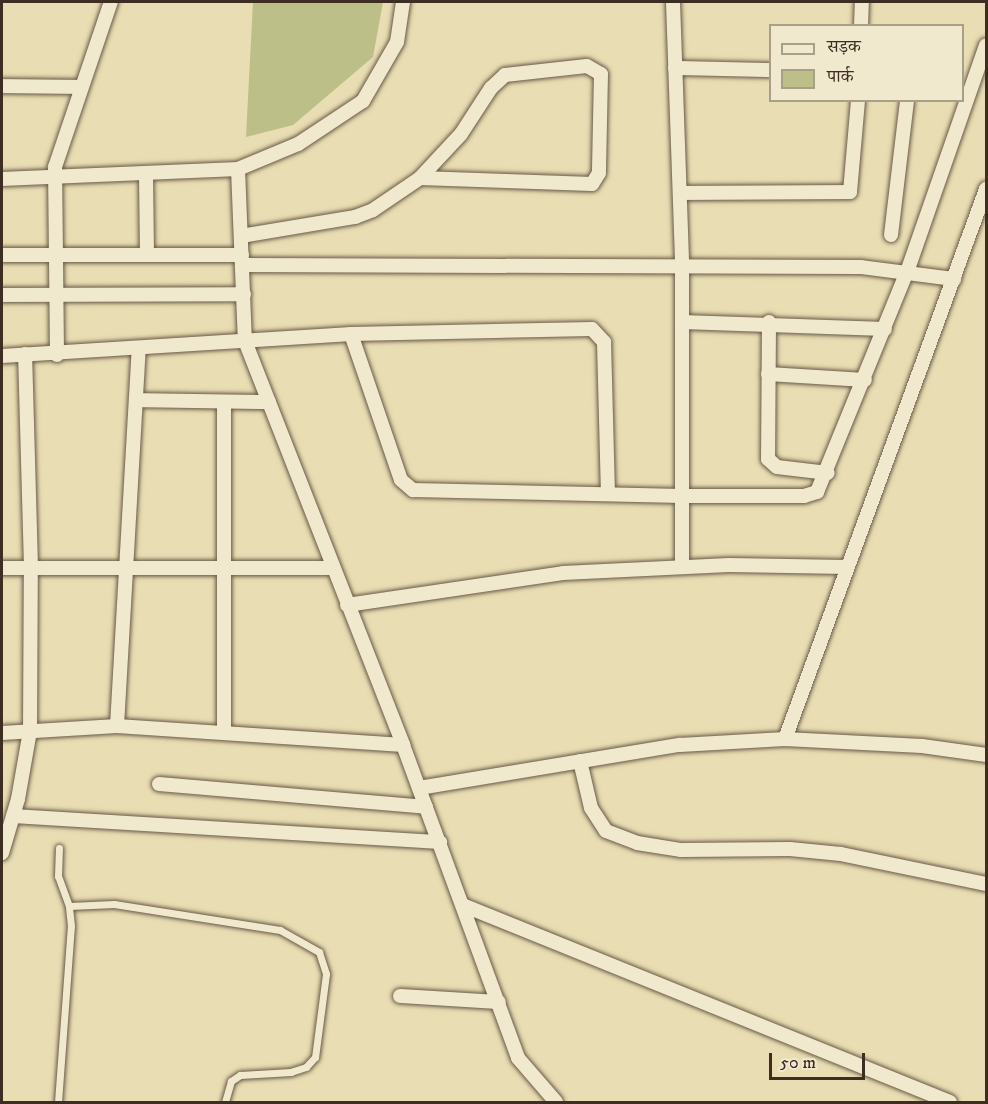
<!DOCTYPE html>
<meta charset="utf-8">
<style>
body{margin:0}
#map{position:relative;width:988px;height:1104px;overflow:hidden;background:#e9ddb3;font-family:"IM FELL DW Pica","Noto Serif Devanagari",serif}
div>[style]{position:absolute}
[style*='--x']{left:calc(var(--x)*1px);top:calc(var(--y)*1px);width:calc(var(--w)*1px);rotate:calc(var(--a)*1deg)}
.green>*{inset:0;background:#bdbf88}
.roads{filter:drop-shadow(0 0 2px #685946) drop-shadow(0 0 2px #685946)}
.lane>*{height:7px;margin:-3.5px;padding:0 3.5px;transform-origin:3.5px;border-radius:3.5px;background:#f1e9ce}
.street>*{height:14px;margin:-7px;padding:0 7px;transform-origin:7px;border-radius:7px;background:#f1e9ce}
span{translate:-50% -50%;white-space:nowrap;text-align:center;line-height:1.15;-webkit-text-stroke:5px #f1e9ce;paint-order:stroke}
.frame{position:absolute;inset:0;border:3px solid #3d2d22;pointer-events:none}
.legend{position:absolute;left:769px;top:24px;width:195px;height:78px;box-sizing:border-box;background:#f1e9ce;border:2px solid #a99e89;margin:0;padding:8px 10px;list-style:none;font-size:18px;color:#3d2d22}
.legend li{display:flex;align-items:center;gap:12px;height:30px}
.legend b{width:30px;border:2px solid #a99e89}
.scale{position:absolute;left:769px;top:1053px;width:96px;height:27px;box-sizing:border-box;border:3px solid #3d2d22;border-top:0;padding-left:8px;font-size:18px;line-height:21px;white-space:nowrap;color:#3d2d22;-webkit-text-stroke:4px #f1e9ce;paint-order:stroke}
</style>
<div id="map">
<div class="green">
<div style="clip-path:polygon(253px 2px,383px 2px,373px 57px,293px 125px,246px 137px)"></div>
</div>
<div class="roads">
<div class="lane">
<div style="--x:69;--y:906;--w:45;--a:-2.5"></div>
<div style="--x:114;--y:904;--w:168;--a:8.9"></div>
<div style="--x:280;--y:930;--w:45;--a:29.4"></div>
<div style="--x:319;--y:952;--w:23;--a:72"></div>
<div style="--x:326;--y:974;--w:84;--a:97.5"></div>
<div style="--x:315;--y:1057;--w:13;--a:132"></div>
<div style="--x:306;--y:1067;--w:16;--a:162"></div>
<div style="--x:291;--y:1072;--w:51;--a:176.6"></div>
<div style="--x:240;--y:1075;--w:11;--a:146"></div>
<div style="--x:231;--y:1081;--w:22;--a:106"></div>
<div style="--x:58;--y:1102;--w:176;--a:-85.8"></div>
<div style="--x:71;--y:926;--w:20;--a:-96"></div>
<div style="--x:69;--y:906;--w:32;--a:-110"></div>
<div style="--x:58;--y:876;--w:28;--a:-88"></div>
</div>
<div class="street">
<div style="--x:403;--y:2;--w:40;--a:98.5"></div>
<div style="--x:397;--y:42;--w:68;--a:120"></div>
<div style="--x:363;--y:101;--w:78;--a:146.5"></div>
<div style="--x:298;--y:144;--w:65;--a:157.4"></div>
<div style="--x:238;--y:169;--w:172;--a:87.7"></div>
<div style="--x:245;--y:341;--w:434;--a:68.6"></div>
<div style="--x:403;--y:745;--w:333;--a:69.8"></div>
<div style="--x:518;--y:1058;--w:58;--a:49.2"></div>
<div style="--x:673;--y:2;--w:264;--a:88"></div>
<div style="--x:682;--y:266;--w:301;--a:90"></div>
<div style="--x:861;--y:26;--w:24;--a:-88"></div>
<div style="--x:675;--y:68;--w:95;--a:1.2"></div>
<div style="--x:2;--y:86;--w:77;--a:0.7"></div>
<div style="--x:146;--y:174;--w:80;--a:89.3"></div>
<div style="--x:2;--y:179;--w:236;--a:-2.4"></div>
<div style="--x:680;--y:193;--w:170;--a:-0.3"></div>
<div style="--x:850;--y:192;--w:92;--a:-85"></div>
<div style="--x:891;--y:235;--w:136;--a:-83.2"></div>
<div style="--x:241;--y:236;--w:116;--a:-9.5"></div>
<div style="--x:355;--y:217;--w:19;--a:-21"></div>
<div style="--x:373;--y:210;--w:57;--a:-34.2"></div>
<div style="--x:420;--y:178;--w:60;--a:-47"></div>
<div style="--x:461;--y:134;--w:55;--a:-56.9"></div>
<div style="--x:491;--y:88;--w:19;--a:-43"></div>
<div style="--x:505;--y:75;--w:82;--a:-6.3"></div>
<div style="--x:587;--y:66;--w:16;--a:30"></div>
<div style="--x:601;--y:74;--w:99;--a:91.2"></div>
<div style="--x:599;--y:173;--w:13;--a:122"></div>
<div style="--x:592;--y:184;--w:172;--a:-178"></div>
<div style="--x:2;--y:255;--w:240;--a:0"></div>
<div style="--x:242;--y:265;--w:619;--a:0.19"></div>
<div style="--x:861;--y:267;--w:94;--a:7.4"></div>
<div style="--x:2;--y:295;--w:242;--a:-0.2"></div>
<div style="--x:682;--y:322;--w:203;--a:2"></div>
<div style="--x:769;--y:322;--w:137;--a:90.4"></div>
<div style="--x:768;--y:459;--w:12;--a:42"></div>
<div style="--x:777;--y:467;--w:51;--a:6.7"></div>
<div style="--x:351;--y:334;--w:154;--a:71.1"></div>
<div style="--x:401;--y:480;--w:16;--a:40"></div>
<div style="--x:413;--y:490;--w:269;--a:1.3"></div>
<div style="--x:682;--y:496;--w:122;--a:0"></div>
<div style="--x:804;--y:496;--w:14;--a:-17"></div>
<div style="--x:817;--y:492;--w:238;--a:-67.8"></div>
<div style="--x:907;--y:272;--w:240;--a:-70.8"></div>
<div style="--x:57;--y:355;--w:188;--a:-90.6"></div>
<div style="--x:55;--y:167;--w:174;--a:-71.3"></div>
<div style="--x:2;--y:356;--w:350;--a:-3.6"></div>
<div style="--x:351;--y:334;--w:241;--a:-1.2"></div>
<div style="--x:592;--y:329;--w:18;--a:47"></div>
<div style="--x:604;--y:342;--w:151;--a:88.5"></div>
<div style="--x:768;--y:374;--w:97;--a:3.5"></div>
<div style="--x:136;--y:400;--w:133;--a:0.9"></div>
<div style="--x:224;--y:402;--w:328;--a:90"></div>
<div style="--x:2;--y:568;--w:331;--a:0"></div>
<div style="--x:347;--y:605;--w:218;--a:-8.4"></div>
<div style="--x:563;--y:573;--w:166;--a:-2.8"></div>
<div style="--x:729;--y:565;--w:118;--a:1"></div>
<div style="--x:117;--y:726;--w:378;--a:-86.7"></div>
<div style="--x:2;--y:733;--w:115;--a:-3.5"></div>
<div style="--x:117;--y:726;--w:287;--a:3.8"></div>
<div style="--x:785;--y:739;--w:586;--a:-69.92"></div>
<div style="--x:580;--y:761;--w:48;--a:76.8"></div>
<div style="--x:591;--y:808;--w:27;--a:57"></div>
<div style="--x:606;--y:831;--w:33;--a:21"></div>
<div style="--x:637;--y:843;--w:45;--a:9"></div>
<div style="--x:681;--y:850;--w:109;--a:-0.5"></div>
<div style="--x:790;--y:849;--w:51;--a:5.6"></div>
<div style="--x:841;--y:854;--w:148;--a:11.7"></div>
<div style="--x:159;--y:784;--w:268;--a:4.9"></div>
<div style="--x:419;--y:788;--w:265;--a:-9.4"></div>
<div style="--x:680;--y:745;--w:105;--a:-3.3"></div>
<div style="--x:785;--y:739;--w:137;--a:2.9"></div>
<div style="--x:922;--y:746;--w:65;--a:8"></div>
<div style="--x:13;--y:816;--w:428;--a:3.5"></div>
<div style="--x:2;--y:853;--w:56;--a:-73.5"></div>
<div style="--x:18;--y:799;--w:69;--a:-80"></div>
<div style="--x:30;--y:731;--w:164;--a:-89.7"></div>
<div style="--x:31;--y:567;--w:213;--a:-91.6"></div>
<div style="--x:465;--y:906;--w:523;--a:22"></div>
<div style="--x:400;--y:996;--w:99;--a:3.5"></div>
</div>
</div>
<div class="frame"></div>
<ul class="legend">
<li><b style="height:8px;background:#f1e9ce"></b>सड़क</li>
<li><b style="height:16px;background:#bdbf88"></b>पार्क</li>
</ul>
<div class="scale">50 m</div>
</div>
